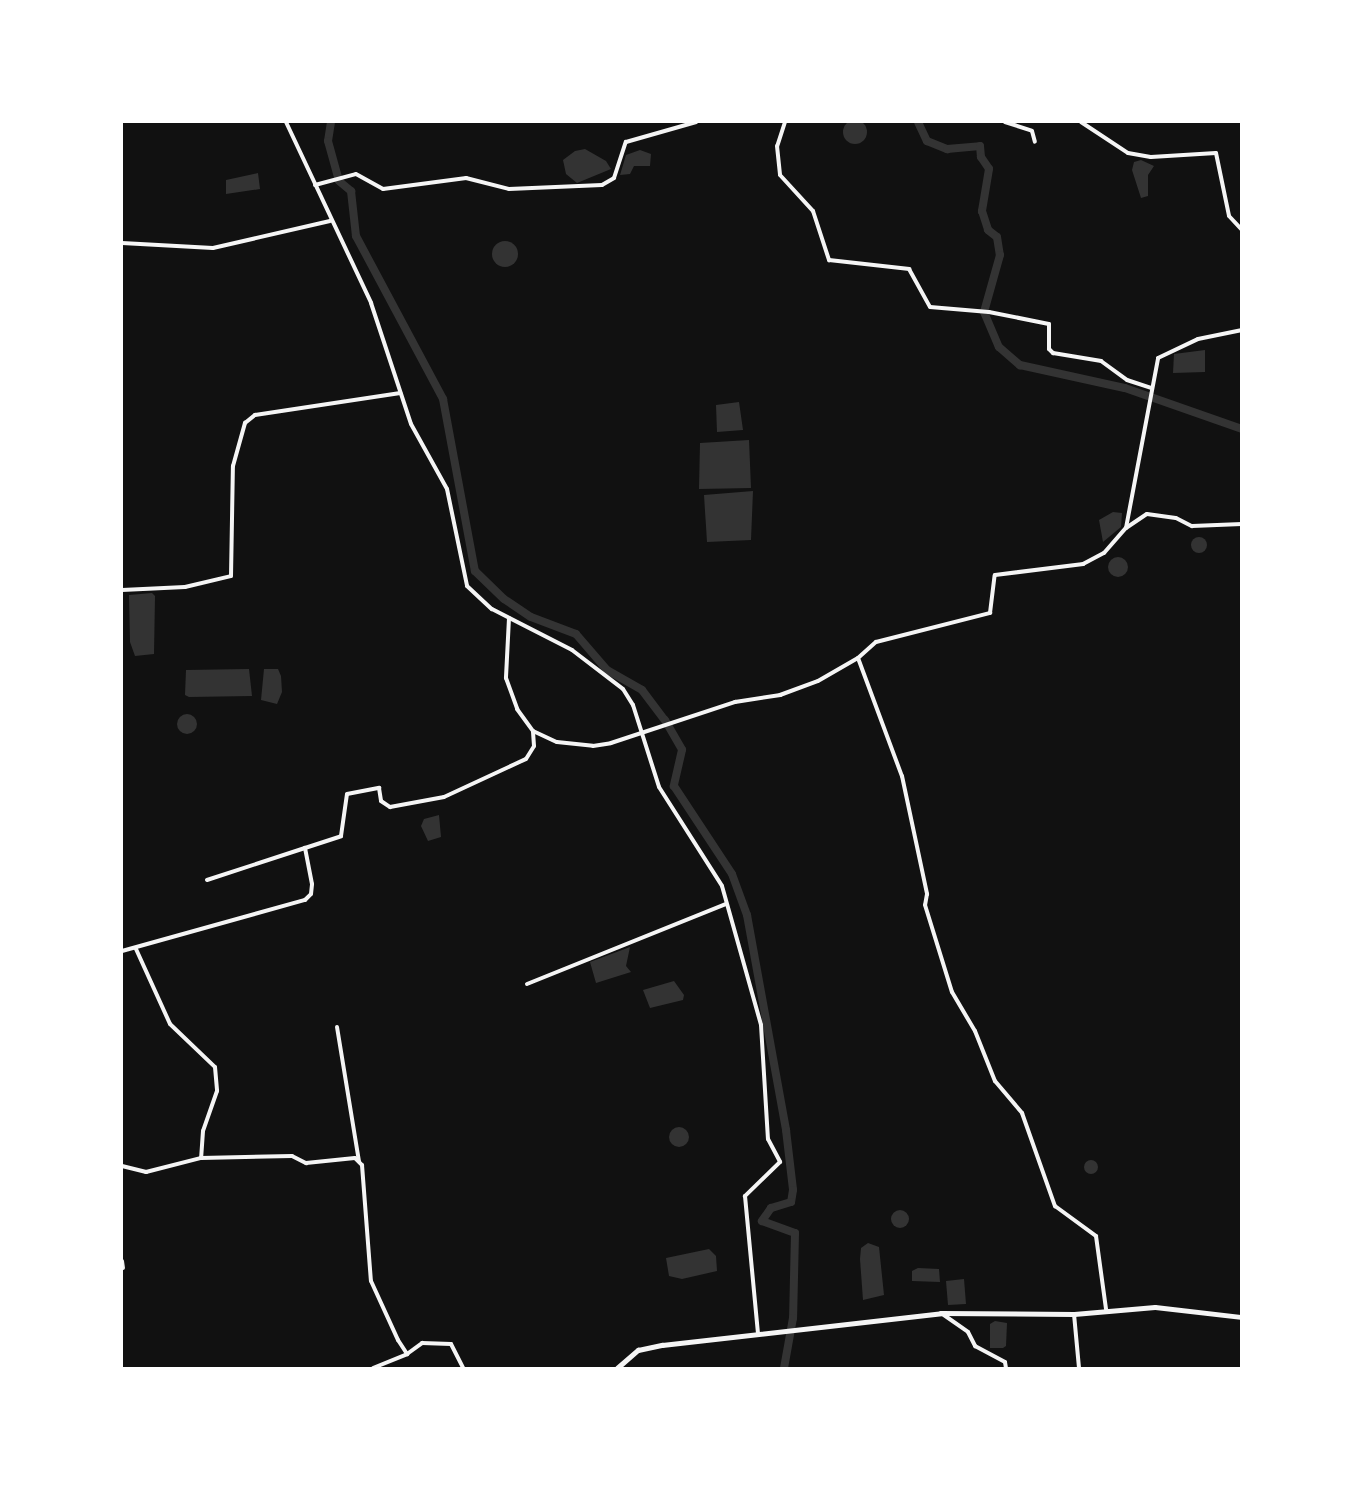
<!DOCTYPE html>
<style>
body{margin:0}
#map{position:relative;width:1363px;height:1490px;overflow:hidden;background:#111;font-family:"Zilla Slab",serif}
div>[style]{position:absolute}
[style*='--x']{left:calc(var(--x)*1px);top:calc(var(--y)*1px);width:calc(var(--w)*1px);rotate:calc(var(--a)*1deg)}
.water>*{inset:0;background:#333}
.round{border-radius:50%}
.canal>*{height:8px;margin:-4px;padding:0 4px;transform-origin:4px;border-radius:4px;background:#333}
.minor>*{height:4px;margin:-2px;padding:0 2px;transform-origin:2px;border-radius:2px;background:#f5f5f5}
.tertiary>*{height:5px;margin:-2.5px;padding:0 2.5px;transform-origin:2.5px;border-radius:2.5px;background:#f5f5f5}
span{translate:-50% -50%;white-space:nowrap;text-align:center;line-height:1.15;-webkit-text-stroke:6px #fff;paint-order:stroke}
.frame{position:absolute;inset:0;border:123px solid #fff;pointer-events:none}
</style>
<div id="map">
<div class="water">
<div class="round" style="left:843px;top:120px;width:24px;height:24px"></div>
<div style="clip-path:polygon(585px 149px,606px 161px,611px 169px,577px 183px,566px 174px,563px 160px,575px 151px)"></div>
<div style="clip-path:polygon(640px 150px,651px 154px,650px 166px,634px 166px,630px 174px,620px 175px,626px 155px)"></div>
<div style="clip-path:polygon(1141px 160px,1154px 166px,1148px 175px,1148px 196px,1141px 198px,1132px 170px,1134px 162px)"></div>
<div style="clip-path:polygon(258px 173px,260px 189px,226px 194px,226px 180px)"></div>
<div class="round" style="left:492px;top:241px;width:26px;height:26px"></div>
<div style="clip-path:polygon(1205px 350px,1205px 372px,1173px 373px,1174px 354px)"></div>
<div style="clip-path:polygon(739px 402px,743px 430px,717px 432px,716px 405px)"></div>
<div style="clip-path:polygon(749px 440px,751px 488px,699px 489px,700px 443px)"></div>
<div style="clip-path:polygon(753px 491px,751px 540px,707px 542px,704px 495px)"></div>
<div style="clip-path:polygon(1113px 512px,1122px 513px,1121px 527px,1103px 542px,1099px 520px)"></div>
<div class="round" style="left:1191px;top:537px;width:16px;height:16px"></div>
<div class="round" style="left:1108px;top:557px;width:20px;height:20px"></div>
<div style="clip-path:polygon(152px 593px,155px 596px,154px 654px,135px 656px,130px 642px,129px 595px)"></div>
<div style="clip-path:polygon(264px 669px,278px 669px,281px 676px,282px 692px,277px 704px,261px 700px)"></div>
<div style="clip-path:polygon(186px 670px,249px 669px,252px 696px,189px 697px,185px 695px)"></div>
<div class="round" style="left:177px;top:714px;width:20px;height:20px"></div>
<div style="clip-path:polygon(439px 815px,441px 837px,428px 841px,421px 826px,424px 819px)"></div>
<div style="clip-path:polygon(630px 947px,626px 966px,631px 972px,596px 983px,590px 962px)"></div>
<div style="clip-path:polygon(674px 981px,684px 995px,683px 1000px,650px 1008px,643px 990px)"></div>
<div class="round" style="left:669px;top:1127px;width:20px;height:20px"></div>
<div class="round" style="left:1084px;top:1160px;width:14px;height:14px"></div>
<div class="round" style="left:891px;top:1210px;width:18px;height:18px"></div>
<div style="clip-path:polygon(868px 1243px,879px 1247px,884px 1295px,863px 1300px,860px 1259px,861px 1248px)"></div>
<div style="clip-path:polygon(709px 1249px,716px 1256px,717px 1271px,682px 1279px,669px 1276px,666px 1258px)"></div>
<div style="clip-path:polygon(918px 1268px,939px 1269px,940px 1282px,912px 1281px,912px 1271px)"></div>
<div style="clip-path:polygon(964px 1279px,966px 1304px,948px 1305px,946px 1281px)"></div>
<div style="clip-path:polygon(995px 1321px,1007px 1323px,1006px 1346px,1003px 1348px,990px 1348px,990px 1324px)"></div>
</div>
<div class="canal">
<div style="--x:331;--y:122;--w:19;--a:99"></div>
<div style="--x:328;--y:141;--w:41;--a:74.6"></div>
<div style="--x:339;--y:181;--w:16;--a:40"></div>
<div style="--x:351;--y:191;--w:45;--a:83.7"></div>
<div style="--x:356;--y:236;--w:185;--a:61.9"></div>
<div style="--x:443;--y:399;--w:175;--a:79.5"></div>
<div style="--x:475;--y:571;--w:40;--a:44"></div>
<div style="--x:504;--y:599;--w:32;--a:34"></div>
<div style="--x:531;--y:617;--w:48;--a:20.7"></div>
<div style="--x:576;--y:634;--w:48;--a:49.3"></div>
<div style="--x:607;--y:670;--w:40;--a:29.7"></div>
<div style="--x:642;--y:690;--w:38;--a:53"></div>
<div style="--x:665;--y:720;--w:34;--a:60"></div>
<div style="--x:682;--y:750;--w:37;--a:103"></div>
<div style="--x:674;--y:786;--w:105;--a:56.6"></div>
<div style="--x:732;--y:874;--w:44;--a:69.9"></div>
<div style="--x:747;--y:915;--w:219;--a:79.7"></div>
<div style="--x:786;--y:1130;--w:60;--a:83.3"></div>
<div style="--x:793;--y:1190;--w:12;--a:99"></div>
<div style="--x:791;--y:1202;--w:21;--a:163"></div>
<div style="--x:771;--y:1208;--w:16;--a:125"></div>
<div style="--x:762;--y:1221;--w:35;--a:20"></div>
<div style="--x:795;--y:1233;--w:85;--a:91.3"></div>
<div style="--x:793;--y:1318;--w:51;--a:100.2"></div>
<div style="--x:918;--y:122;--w:21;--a:65"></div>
<div style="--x:927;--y:141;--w:22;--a:22"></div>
<div style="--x:947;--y:149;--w:33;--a:-5"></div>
<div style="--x:980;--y:146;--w:11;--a:85"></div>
<div style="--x:981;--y:157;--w:14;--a:56"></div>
<div style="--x:989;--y:169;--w:43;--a:99.5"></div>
<div style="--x:982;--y:211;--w:20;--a:72"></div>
<div style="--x:988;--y:230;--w:11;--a:38"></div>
<div style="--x:997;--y:237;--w:18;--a:81"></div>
<div style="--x:1000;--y:255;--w:59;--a:105.7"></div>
<div style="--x:984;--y:312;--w:38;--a:67"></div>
<div style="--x:999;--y:347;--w:28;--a:41"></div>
<div style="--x:1020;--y:365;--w:107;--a:12.4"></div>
<div style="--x:1125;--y:388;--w:124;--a:19.3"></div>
</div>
<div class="minor">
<div style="--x:286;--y:122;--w:200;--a:64.8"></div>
<div style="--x:371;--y:303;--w:127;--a:71.7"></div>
<div style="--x:411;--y:424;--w:74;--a:61"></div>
<div style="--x:447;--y:489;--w:99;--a:78.3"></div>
<div style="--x:467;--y:586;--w:34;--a:43"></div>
<div style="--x:492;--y:609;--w:90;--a:27.1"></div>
<div style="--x:572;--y:650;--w:64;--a:37.4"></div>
<div style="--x:623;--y:689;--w:19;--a:58"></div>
<div style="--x:633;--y:705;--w:86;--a:72.4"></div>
<div style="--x:659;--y:787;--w:117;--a:57.5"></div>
<div style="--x:722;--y:886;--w:144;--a:74.3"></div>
<div style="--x:761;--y:1025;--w:114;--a:86.5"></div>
<div style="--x:768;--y:1139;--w:26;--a:62"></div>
<div style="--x:780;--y:1162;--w:49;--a:135.8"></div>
<div style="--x:745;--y:1196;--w:138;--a:84.6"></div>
<div style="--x:785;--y:122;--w:25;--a:108"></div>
<div style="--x:777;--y:146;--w:29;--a:84"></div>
<div style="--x:780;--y:175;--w:49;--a:47.5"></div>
<div style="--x:813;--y:211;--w:52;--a:71.9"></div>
<div style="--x:829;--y:260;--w:81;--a:6.4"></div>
<div style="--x:909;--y:269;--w:43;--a:61.1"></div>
<div style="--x:930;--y:307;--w:59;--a:4.8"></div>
<div style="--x:989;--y:312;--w:61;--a:11.3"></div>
<div style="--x:1049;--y:324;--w:25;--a:90"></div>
<div style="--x:1049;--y:349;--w:6;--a:45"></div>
<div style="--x:1053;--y:353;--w:49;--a:9.5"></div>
<div style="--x:1101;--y:361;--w:32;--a:36"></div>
<div style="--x:1127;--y:380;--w:26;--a:18"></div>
<div style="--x:1005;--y:122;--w:28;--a:18"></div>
<div style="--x:1032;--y:131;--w:11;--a:75"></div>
<div style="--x:1081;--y:122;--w:56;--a:33.4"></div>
<div style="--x:1128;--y:153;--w:23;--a:10"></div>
<div style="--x:1151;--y:157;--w:65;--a:-3.5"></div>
<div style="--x:1216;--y:153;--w:64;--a:78.3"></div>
<div style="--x:1229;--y:216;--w:19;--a:47"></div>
<div style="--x:315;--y:185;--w:42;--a:-15"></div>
<div style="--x:356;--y:174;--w:31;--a:29"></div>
<div style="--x:383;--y:189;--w:84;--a:-7.5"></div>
<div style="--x:466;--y:178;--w:44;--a:14.3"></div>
<div style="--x:509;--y:189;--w:93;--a:-2.5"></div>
<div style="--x:602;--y:185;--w:14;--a:-30"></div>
<div style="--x:614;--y:178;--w:38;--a:-72"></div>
<div style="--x:626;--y:142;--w:73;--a:-15.9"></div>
<div style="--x:122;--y:243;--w:91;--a:3.1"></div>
<div style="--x:213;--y:248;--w:120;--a:-13"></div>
<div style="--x:1126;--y:528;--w:25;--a:-34"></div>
<div style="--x:1147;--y:514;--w:29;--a:8"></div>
<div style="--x:1176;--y:518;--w:18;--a:27"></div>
<div style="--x:1192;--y:526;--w:50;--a:-2.3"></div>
<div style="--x:122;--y:590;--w:63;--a:-2.7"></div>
<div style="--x:185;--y:587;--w:47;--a:-13.4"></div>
<div style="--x:231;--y:576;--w:110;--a:-89"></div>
<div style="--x:233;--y:466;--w:45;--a:-74.4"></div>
<div style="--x:245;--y:423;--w:13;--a:-39"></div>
<div style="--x:255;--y:415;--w:147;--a:-8.6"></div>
<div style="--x:509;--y:618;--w:60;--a:92.9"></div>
<div style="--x:506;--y:678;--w:33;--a:70"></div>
<div style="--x:517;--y:709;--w:27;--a:54"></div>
<div style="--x:533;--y:731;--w:26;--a:25"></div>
<div style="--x:557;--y:742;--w:36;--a:6"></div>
<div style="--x:593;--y:746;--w:18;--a:-9"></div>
<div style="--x:611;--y:743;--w:131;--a:-18.3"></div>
<div style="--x:735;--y:702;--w:46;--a:-8.8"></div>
<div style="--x:780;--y:695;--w:40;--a:-20.2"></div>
<div style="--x:818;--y:681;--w:46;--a:-29.9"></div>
<div style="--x:858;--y:658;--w:24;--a:-42"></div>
<div style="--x:876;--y:642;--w:118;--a:-14.3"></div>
<div style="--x:990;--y:613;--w:38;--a:-83"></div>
<div style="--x:995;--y:575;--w:89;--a:-7.1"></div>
<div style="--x:1083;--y:564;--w:24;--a:-28"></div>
<div style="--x:1104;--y:553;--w:33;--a:-49"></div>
<div style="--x:1126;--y:528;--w:173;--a:-79.3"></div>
<div style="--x:1158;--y:358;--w:44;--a:-25.4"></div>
<div style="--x:1198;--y:339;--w:45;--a:-11.6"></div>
<div style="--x:858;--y:658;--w:126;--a:69.6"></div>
<div style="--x:902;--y:776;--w:121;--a:78"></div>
<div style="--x:927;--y:894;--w:11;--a:100"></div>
<div style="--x:925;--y:905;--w:91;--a:72.8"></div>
<div style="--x:952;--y:992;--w:45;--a:59.5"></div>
<div style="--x:975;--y:1031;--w:54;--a:68.2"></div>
<div style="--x:995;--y:1081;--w:42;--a:49.8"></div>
<div style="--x:1022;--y:1113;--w:99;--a:70.5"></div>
<div style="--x:1055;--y:1206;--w:51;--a:36.2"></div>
<div style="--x:1096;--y:1236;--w:74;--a:82.2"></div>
<div style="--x:207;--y:880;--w:103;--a:-18.1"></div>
<div style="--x:136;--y:949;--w:82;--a:65.6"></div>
<div style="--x:170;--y:1024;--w:62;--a:43.7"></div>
<div style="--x:215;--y:1067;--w:24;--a:85"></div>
<div style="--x:217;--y:1091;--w:42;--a:109.3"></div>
<div style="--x:203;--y:1131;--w:27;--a:94"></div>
<div style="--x:122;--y:951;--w:190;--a:-15.6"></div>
<div style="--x:305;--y:900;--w:8;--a:-45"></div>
<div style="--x:311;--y:894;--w:10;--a:-84"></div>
<div style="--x:312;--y:884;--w:37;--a:-101"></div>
<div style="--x:305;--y:848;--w:38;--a:-18"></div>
<div style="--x:341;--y:836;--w:42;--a:-81.9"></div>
<div style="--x:347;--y:794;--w:33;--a:-11"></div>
<div style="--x:379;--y:788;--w:13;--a:81"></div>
<div style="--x:381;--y:801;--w:11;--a:34"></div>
<div style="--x:390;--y:807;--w:55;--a:-10.5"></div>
<div style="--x:444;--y:797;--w:90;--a:-24.9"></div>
<div style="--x:526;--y:759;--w:15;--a:-58"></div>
<div style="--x:534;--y:746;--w:15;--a:-94"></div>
<div style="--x:527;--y:984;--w:214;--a:-21.9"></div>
<div style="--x:337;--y:1027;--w:136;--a:80.7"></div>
<div style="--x:122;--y:1166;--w:25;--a:14"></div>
<div style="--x:146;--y:1172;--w:57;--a:-14.3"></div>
<div style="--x:201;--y:1158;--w:91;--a:-1.3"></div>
<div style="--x:292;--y:1156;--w:16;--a:27"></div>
<div style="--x:306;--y:1163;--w:49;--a:-5.8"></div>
<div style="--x:355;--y:1158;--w:10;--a:45"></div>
<div style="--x:362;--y:1165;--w:116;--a:85.6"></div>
<div style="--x:371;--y:1281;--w:65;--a:65.4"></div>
<div style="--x:398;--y:1340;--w:17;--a:57"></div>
<div style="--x:407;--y:1354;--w:19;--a:-36"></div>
<div style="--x:422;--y:1343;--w:29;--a:2"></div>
<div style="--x:451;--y:1344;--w:27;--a:63"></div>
<div style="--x:122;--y:1261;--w:7;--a:82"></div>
<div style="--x:941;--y:1313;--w:33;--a:35"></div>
<div style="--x:968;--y:1332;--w:16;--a:63"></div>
<div style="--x:975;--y:1346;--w:34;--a:28"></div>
<div style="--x:1005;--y:1362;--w:6;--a:81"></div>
<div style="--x:1074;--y:1314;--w:54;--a:84.7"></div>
<div style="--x:373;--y:1368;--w:37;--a:-22"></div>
</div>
<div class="tertiary">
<div style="--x:617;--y:1368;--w:28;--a:-41"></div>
<div style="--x:638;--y:1350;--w:25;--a:-12"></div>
<div style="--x:662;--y:1345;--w:281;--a:-6.5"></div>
<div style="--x:941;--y:1313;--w:133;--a:0.4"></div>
<div style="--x:1074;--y:1314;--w:81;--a:-4.9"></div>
<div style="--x:1155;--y:1307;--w:88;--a:6.6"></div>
</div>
<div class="frame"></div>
</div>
